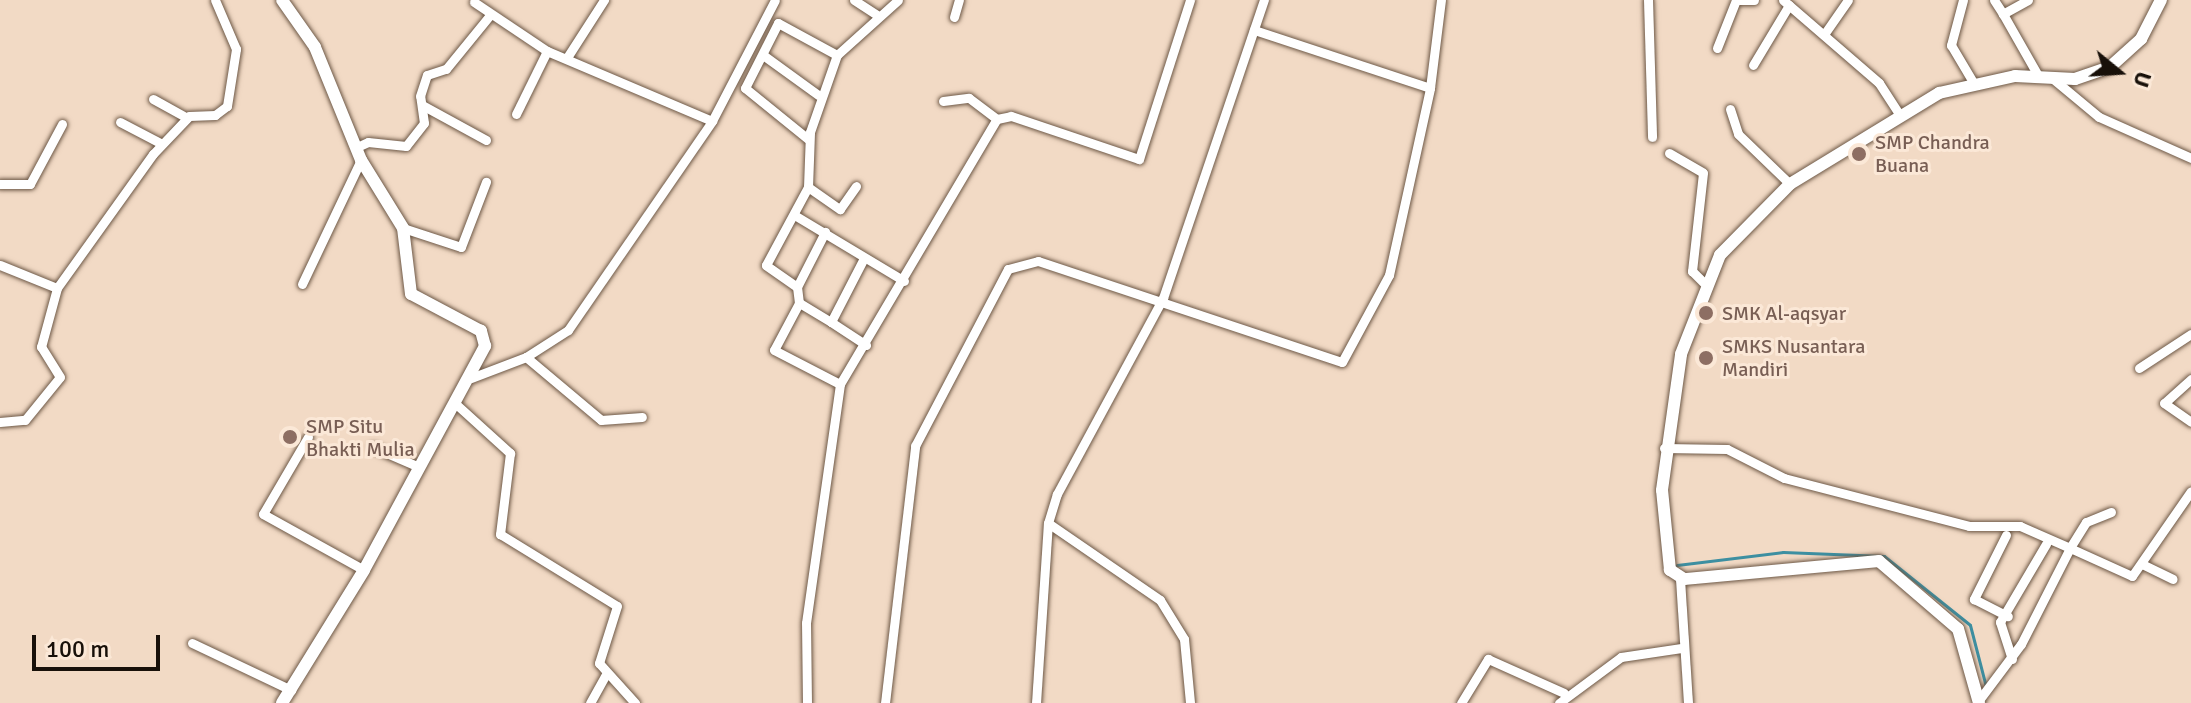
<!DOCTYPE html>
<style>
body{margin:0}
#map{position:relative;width:2191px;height:703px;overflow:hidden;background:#f2dac5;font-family:Signika,sans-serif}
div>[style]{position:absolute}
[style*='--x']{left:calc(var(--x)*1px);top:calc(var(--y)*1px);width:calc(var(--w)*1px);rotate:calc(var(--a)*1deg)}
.stream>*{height:3px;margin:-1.5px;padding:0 1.5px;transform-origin:1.5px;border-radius:1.5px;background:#3d8fa1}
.roads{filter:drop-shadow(0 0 2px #6d5846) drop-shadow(0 0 2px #6d5846)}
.minor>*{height:9px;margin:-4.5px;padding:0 4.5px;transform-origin:4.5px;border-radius:4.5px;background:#fff}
.tertiary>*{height:12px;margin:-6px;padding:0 6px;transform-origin:6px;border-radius:6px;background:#fff}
.dots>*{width:22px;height:22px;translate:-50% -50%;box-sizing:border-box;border:4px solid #fbe8d7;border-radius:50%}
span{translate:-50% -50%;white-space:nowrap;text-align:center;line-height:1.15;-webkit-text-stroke:6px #fbe8d7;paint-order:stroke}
.education-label{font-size:20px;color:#785e54}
.left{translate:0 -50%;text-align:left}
.north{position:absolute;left:2079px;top:32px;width:80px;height:80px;-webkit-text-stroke:6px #fbe8d7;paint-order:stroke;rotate:108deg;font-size:22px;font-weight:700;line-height:32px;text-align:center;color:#181009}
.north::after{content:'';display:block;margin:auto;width:28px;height:36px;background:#181009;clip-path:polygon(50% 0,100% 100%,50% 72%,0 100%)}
.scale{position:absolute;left:32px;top:635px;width:128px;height:36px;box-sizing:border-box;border:4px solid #181009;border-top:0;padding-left:10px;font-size:24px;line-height:28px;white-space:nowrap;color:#181009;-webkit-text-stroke:6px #fbe8d7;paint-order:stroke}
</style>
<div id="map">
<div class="stream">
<div style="--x:1677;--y:565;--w:107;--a:-7"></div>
<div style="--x:1783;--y:552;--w:101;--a:2.3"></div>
<div style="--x:1884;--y:556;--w:110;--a:38.7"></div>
<div style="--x:1970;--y:625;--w:64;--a:75.5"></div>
</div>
<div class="roads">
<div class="minor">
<div style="--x:854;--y:0;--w:27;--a:33"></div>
<div style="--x:1648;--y:0;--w:137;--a:88.3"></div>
<div style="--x:1739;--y:0;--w:15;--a:0"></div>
<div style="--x:1783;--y:0;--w:127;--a:40.8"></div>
<div style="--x:1879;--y:83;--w:35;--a:57"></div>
<div style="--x:1963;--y:0;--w:47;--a:104.9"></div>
<div style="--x:1951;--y:45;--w:43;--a:59.3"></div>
<div style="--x:1994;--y:0;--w:17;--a:57"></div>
<div style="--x:2028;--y:0;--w:29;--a:151"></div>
<div style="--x:2003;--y:14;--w:73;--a:60.3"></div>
<div style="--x:474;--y:2;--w:88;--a:33.9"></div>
<div style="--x:547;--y:51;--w:179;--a:23"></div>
<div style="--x:712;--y:121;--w:136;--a:-62.5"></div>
<div style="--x:954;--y:17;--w:18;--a:-74"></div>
<div style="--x:1254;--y:30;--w:185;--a:18.2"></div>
<div style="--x:1825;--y:33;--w:40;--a:-55.1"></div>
<div style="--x:1717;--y:48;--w:52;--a:-68.4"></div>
<div style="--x:763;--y:55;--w:68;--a:36"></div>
<div style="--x:568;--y:56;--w:67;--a:-57.3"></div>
<div style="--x:1753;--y:65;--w:70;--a:-59"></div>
<div style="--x:2052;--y:78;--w:61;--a:39.7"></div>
<div style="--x:2099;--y:117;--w:101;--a:24"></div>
<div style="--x:153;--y:99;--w:39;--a:29"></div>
<div style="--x:943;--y:101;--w:26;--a:-7"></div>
<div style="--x:969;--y:98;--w:35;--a:37"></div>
<div style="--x:422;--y:105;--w:73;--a:28.7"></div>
<div style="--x:1730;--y:109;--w:26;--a:72"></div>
<div style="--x:1738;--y:134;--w:72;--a:43.9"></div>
<div style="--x:516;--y:114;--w:70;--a:-63.8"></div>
<div style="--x:120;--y:122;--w:47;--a:27.6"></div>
<div style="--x:808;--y:139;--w:81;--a:-141"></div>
<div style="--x:745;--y:88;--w:73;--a:-63.1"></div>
<div style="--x:778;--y:23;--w:67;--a:28.5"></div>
<div style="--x:355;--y:148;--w:14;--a:-25"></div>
<div style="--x:368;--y:142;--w:38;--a:6"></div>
<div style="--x:406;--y:146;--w:29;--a:-52"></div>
<div style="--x:424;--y:123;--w:27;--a:-98"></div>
<div style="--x:420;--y:96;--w:22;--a:-72"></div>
<div style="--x:427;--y:75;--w:20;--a:-18"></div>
<div style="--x:446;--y:69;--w:70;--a:-50.8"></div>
<div style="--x:1669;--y:153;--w:39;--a:30"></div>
<div style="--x:1703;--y:173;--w:99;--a:96.4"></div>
<div style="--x:1692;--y:271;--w:17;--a:45"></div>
<div style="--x:0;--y:184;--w:30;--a:0"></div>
<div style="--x:30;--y:184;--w:68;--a:-61.9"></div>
<div style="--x:808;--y:187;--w:39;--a:35"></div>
<div style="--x:840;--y:209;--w:28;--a:-55"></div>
<div style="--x:796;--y:216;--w:126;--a:31"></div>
<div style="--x:403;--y:228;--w:61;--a:18.1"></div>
<div style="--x:461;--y:247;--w:70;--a:-69"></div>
<div style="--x:864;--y:258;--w:72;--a:117.3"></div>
<div style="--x:831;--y:322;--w:42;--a:33.3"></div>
<div style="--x:0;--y:265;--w:61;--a:22"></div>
<div style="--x:302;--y:284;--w:137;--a:-64.6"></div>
<div style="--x:797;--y:287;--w:62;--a:-63"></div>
<div style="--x:799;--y:303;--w:53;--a:118"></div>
<div style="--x:774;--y:350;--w:74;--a:27.3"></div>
<div style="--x:831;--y:322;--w:37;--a:-149"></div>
<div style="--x:799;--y:303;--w:16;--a:-97"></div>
<div style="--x:797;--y:287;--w:38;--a:-145"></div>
<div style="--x:766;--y:265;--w:89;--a:-61.7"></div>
<div style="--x:808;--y:187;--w:55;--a:-87.9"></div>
<div style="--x:810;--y:132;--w:82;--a:-70.7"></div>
<div style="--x:837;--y:55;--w:82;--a:-42"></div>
<div style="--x:526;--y:357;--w:98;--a:40"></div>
<div style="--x:601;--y:420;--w:41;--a:-4.2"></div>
<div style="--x:2139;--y:368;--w:62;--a:-33.2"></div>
<div style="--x:471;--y:378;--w:59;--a:-20.9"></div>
<div style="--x:526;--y:357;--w:50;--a:-32.7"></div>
<div style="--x:568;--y:330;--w:254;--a:-55.4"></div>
<div style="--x:2191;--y:379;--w:36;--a:138"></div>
<div style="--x:2164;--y:403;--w:33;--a:35"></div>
<div style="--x:457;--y:405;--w:72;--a:42.2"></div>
<div style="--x:510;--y:453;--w:82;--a:97"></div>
<div style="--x:500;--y:534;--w:137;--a:31.6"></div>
<div style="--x:617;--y:606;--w:60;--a:107.5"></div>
<div style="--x:599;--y:663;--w:54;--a:48"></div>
<div style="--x:0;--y:422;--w:25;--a:-5"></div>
<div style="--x:25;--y:420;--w:55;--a:-50.9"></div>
<div style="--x:60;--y:377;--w:36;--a:-122"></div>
<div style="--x:41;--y:347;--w:61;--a:-74.8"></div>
<div style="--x:57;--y:288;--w:165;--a:-54.4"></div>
<div style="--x:153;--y:154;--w:52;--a:-46.5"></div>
<div style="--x:189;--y:116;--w:26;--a:-2"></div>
<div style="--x:215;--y:115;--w:15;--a:-37"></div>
<div style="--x:227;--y:106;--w:58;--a:-81"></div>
<div style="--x:236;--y:49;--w:53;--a:-113.2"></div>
<div style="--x:308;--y:437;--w:89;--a:120.3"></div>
<div style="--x:263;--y:514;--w:115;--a:29"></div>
<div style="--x:373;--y:447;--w:48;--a:23.4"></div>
<div style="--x:1664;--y:448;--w:63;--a:0.9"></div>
<div style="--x:1727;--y:449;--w:64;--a:27"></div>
<div style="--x:1784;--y:478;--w:191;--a:14.5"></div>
<div style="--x:1969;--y:526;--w:51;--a:0"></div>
<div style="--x:2020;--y:526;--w:55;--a:23.7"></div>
<div style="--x:2070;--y:548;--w:108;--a:117"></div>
<div style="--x:2021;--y:644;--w:70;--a:126.9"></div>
<div style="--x:2111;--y:512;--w:27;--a:158"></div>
<div style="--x:2086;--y:522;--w:31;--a:122"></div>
<div style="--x:2070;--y:548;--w:68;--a:24.3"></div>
<div style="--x:2132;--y:576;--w:103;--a:-55.2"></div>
<div style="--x:1048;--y:523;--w:136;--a:34.5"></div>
<div style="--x:1160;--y:600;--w:46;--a:58.4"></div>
<div style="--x:1184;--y:639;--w:64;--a:84.6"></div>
<div style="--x:2006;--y:535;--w:72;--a:116.6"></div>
<div style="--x:1974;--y:599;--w:38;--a:27"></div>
<div style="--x:2142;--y:564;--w:34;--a:26"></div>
<div style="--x:1680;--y:579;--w:124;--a:86.3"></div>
<div style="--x:192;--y:643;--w:110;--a:25.4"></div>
<div style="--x:2012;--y:659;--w:39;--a:-108"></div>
<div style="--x:2000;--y:622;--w:91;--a:-59.5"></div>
<div style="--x:590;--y:703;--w:33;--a:-61"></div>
<div style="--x:807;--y:703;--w:80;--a:-90.7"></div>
<div style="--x:806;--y:623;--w:241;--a:-81.9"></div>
<div style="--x:840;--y:384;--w:308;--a:-59.4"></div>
<div style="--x:997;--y:119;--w:14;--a:-12"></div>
<div style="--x:1011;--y:116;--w:135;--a:18.6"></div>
<div style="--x:1139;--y:159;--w:167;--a:-72.2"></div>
<div style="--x:885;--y:703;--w:259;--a:-83.3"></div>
<div style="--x:915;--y:446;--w:200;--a:-62.3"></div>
<div style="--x:1008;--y:269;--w:31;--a:-15"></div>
<div style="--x:1038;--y:261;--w:320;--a:18.4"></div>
<div style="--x:1342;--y:362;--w:99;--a:-61.6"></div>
<div style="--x:1389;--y:275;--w:191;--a:-77.6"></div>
<div style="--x:1430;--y:88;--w:89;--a:-82.9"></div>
<div style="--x:1036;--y:703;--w:180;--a:-86.2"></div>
<div style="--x:1048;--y:523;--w:30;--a:-73"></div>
<div style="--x:1057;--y:494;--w:223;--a:-61.6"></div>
<div style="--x:1163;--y:298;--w:315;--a:-71.3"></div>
<div style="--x:1461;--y:703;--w:52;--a:-58.5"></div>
<div style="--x:1488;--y:659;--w:83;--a:24.1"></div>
<div style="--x:1559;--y:703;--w:77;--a:-36.6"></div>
<div style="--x:1621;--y:657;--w:61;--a:-8.5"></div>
</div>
<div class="tertiary">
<div style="--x:282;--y:703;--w:156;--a:-58.3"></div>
<div style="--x:364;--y:570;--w:255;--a:-61.6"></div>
<div style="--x:485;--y:346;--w:16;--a:-105"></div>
<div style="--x:481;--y:331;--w:79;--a:-152.1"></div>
<div style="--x:411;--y:294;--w:66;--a:-96.9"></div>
<div style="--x:403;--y:228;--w:80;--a:-121.7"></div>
<div style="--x:361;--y:160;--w:122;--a:-112.2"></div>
<div style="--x:315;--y:47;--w:57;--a:-125.1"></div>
<div style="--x:1979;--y:703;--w:77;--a:-105.8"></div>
<div style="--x:1958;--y:629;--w:104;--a:-139.3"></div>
<div style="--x:1879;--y:561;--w:196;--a:174.7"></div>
<div style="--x:1684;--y:579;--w:17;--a:-147"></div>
<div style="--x:1670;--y:570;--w:80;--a:-95.7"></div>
<div style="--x:1662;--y:490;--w:137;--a:-82"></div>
<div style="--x:1681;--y:354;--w:106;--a:-68.5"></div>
<div style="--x:1720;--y:255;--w:100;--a:-45.4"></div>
<div style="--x:1790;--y:184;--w:175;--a:-31.4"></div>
<div style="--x:1939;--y:93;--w:78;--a:-12.6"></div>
<div style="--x:2015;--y:76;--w:60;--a:2.9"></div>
<div style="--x:2075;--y:79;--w:37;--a:-19"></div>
<div style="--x:2110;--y:67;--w:42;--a:-42.1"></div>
<div style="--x:2141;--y:39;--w:44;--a:-62.9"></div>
</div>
</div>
<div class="dots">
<div style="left:1859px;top:154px;background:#8d6e63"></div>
<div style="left:1706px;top:313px;background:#8d6e63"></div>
<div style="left:1706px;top:358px;background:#8d6e63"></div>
<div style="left:290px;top:437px;background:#8d6e63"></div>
</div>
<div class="education-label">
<span class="left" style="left:1875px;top:154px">SMP Chandra<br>Buana</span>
<span class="left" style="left:1722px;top:313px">SMK Al-aqsyar</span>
<span class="left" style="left:1722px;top:358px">SMKS Nusantara<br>Mandiri</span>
<span class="left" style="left:306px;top:438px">SMP Situ<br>Bhakti Mulia</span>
</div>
<div class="north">U</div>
<div class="scale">100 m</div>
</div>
